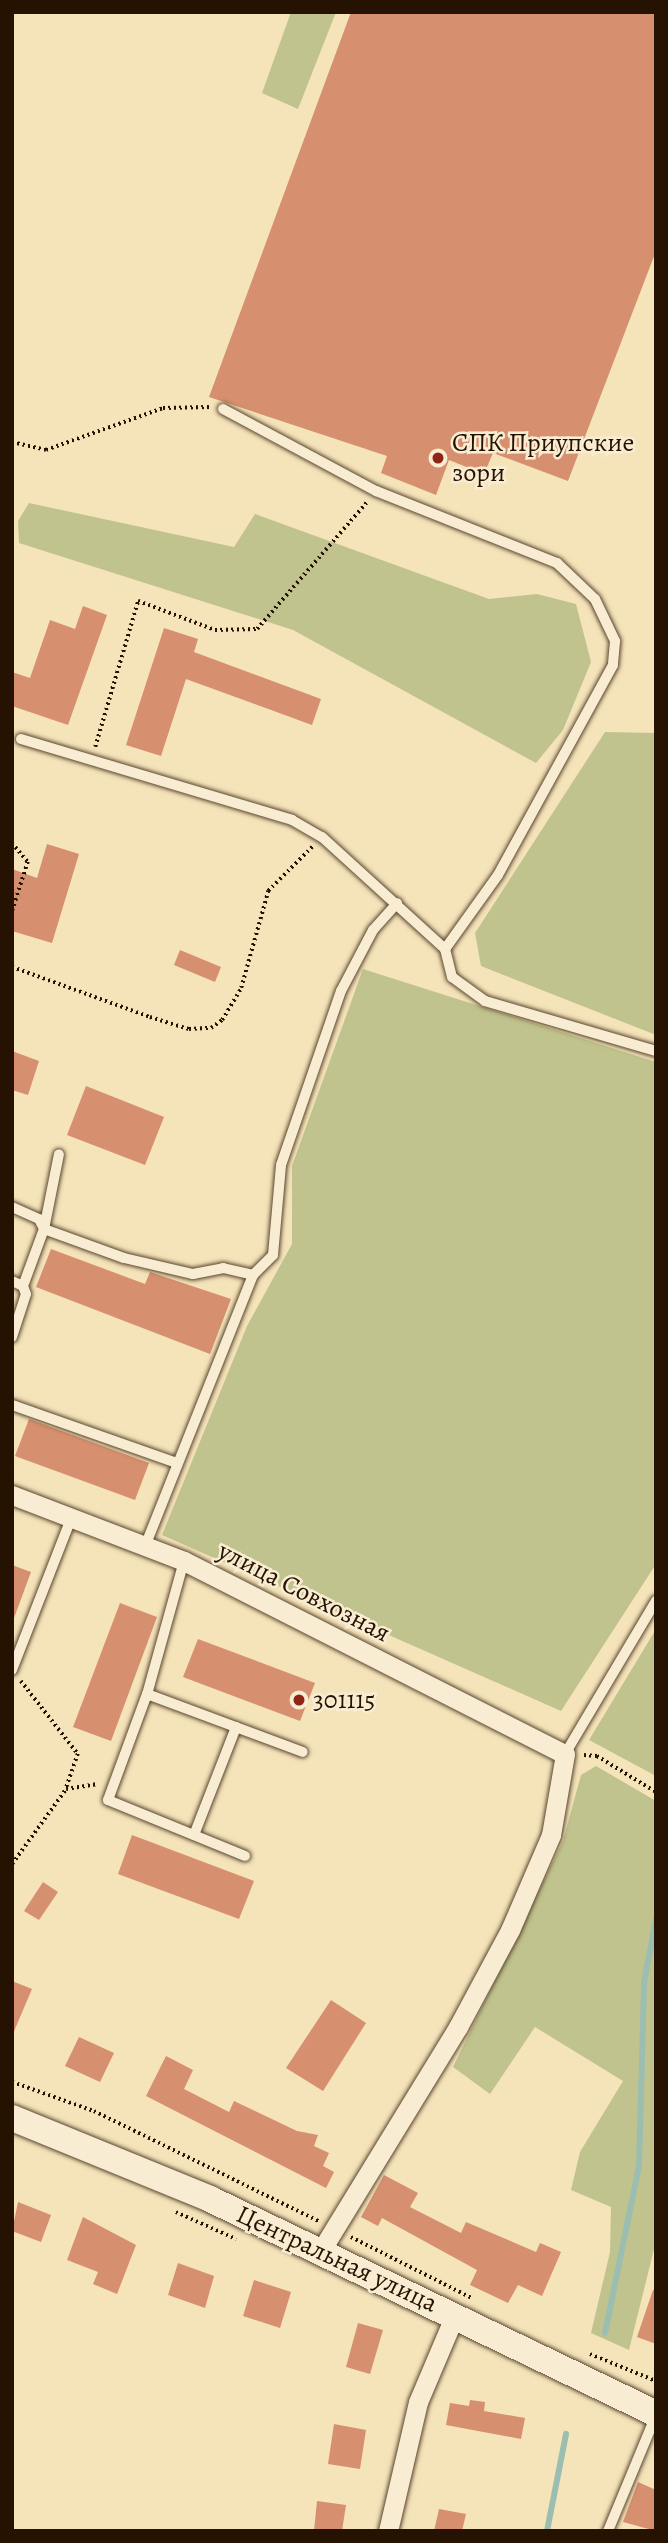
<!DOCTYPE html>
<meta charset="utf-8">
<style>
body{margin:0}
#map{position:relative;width:668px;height:2543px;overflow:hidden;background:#f5e3ba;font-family:Alegreya,serif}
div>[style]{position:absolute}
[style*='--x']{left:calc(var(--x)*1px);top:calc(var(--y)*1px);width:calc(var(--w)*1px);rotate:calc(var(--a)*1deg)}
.green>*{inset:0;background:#c0c38d}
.stream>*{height:6px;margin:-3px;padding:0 3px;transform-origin:3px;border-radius:3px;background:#9cbeb0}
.building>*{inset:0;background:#d68f6f}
.path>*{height:3.5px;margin-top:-1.75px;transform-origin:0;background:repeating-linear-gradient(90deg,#261200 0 2px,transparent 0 5.5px)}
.roads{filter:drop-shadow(0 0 2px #5a462e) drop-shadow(0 0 2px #5a462e)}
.service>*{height:10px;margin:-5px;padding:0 5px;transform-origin:5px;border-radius:5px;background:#f8edd2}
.minor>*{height:19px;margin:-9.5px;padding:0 9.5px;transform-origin:9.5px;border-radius:9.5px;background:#f8edd2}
.secondary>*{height:26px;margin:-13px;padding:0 13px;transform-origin:13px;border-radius:13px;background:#f8edd2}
.dots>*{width:19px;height:19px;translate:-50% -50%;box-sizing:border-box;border:4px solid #f8edd2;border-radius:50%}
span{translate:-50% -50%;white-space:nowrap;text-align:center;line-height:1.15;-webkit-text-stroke:5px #f8edd2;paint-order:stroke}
.poi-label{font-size:26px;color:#261200}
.left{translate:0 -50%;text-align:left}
.street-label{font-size:26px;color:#261200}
.frame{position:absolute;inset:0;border:14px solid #261200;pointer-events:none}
</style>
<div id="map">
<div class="green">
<div style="clip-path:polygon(291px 12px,336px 12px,298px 109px,262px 93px)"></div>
<div style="clip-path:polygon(29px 503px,234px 547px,255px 514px,489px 599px,537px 594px,576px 604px,591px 662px,563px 730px,536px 763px,293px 630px,19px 543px,18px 521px)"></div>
<div style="clip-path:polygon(605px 732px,656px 733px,656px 1035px,481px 966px,475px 933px)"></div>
<div style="clip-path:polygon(363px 969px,656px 1062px,656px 1564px,561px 1711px,162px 1535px,247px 1326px,292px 1244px,292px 1166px)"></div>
<div style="clip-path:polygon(656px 1629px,656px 1776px,589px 1740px)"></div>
<div style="clip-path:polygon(596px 1766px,656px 1801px,656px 2241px,629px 2350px,591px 2333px,610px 2252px,611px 2207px,571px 2190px,580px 2152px,623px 2081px,535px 2027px,490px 2094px,453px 2067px,563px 1841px,581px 1775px)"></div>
</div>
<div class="stream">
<div style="--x:605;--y:2333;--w:170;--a:-78.5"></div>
<div style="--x:639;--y:2166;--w:183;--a:-88.4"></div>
<div style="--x:644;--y:1983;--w:65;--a:-79.4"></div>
<div style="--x:547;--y:2531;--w:99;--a:-78.9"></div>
</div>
<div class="building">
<div style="clip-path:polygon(351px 12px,656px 12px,656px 251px,568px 481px,493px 453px,484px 474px,449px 460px,436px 495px,381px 473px,387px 456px,209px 397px)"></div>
<div style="clip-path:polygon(83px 606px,107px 615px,68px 725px,12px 706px,12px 672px,30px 678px,50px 620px,75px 629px)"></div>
<div style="clip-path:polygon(164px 628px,198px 639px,194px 652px,321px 699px,312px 725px,186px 679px,161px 756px,126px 745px)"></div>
<div style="clip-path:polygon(47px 844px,79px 854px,52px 943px,12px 931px,12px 869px,37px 878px)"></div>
<div style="clip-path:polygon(180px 950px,221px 967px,215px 982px,174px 965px)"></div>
<div style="clip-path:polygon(12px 1051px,39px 1061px,28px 1095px,12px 1090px)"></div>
<div style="clip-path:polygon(86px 1086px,164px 1117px,145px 1165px,67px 1135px)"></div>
<div style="clip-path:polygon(51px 1249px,145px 1284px,150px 1272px,231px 1299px,210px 1354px,36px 1287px)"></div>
<div style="clip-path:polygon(29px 1419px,149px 1463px,135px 1500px,15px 1456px)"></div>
<div style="clip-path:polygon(12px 1565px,31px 1572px,14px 1618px,12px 1618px)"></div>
<div style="clip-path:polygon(120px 1603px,157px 1617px,111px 1741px,73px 1727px)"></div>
<div style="clip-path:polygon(198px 1639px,315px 1683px,300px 1721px,183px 1677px)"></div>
<div style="clip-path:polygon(132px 1835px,254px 1881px,239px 1919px,118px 1874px)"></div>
<div style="clip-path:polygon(43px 1882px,58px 1892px,39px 1920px,24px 1911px)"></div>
<div style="clip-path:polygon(12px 1981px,32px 1989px,12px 2036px)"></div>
<div style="clip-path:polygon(331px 2000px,366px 2023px,323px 2091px,286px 2068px)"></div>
<div style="clip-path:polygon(79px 2037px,114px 2053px,100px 2082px,65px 2066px)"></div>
<div style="clip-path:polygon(166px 2056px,193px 2070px,184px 2089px,229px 2112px,234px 2101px,297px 2131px,318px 2135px,314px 2146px,329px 2153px,323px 2166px,334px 2172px,326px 2188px,146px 2096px)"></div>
<div style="clip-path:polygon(384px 2175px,418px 2193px,410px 2207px,461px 2233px,466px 2222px,536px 2252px,540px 2243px,561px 2252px,542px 2296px,518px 2285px,508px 2303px,470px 2285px,477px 2270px,382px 2218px,378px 2226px,361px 2217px)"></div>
<div style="clip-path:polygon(18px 2202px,51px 2215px,41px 2242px,12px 2231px)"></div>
<div style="clip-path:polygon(83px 2217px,136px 2245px,117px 2294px,93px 2284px,98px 2272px,67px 2260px)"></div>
<div style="clip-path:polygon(178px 2263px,214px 2276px,205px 2308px,168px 2295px)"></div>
<div style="clip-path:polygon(254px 2280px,291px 2292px,280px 2328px,243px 2316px)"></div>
<div style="clip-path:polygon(653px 2290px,656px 2291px,656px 2344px,637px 2337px)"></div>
<div style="clip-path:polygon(358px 2323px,383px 2330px,370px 2374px,346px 2367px)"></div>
<div style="clip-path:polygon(470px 2400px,485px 2402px,484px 2411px,525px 2418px,521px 2439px,446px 2425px,450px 2403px,469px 2406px)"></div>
<div style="clip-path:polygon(334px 2424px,366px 2430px,360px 2469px,328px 2464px)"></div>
<div style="clip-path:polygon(638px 2482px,656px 2490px,656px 2531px,623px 2522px)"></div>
<div style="clip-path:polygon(317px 2501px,346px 2505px,342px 2531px,314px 2531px)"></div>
<div style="clip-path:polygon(439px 2509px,466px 2514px,462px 2531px,434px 2531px)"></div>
</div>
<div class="path">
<div style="--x:12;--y:442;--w:35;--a:13"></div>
<div style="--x:46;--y:450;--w:124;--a:-19.7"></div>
<div style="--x:163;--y:408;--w:48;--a:-1.2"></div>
<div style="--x:95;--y:747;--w:152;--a:-73.6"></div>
<div style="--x:138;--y:601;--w:82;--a:20.6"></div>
<div style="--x:215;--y:630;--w:42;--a:-1.4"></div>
<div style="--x:257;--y:629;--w:169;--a:-49.1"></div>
<div style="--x:12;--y:843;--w:25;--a:50"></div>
<div style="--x:28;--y:862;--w:52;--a:107.7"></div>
<div style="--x:12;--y:967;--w:147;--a:19.9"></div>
<div style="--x:150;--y:1017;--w:41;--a:17.1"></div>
<div style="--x:189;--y:1029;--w:22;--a:-3"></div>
<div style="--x:211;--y:1028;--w:14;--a:-36"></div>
<div style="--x:222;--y:1020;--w:37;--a:-59"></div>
<div style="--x:241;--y:988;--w:101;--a:-74.4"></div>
<div style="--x:268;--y:891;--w:64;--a:-45"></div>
<div style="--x:21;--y:1681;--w:93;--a:52"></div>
<div style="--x:78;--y:1754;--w:37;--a:109"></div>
<div style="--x:584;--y:1755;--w:13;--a:4"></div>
<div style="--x:597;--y:1756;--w:69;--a:31.4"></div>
<div style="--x:12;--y:1864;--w:92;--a:-54.2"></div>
<div style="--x:66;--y:1789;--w:32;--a:-9"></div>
<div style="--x:12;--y:2082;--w:87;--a:19.5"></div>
<div style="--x:94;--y:2111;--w:250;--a:26.1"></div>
<div style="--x:176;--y:2212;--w:66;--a:24.2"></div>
<div style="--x:351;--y:2237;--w:136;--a:26.8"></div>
<div style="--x:590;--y:2354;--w:71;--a:22.2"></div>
</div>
<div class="roads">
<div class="service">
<div style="--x:223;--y:409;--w:174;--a:28.2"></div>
<div style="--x:376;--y:491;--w:195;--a:21.7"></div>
<div style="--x:557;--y:563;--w:52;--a:43.5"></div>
<div style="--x:595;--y:599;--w:47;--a:64.5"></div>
<div style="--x:615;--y:641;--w:24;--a:95"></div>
<div style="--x:613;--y:665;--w:239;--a:118.7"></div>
<div style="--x:498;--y:875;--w:91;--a:125.6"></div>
<div style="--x:445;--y:949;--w:29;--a:76"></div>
<div style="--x:452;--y:977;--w:41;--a:36"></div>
<div style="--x:485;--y:1001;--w:178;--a:16.3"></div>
<div style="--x:21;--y:739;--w:283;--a:16.6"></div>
<div style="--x:292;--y:820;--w:34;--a:30"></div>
<div style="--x:322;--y:837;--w:166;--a:42.3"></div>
<div style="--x:12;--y:1207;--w:30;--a:24"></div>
<div style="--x:39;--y:1219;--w:11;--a:63"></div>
<div style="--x:44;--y:1229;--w:76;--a:-78.7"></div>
<div style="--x:253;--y:1275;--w:28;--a:-45"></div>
<div style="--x:273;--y:1255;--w:90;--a:-84.9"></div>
<div style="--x:281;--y:1165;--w:184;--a:-71"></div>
<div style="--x:341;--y:991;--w:69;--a:-62.3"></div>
<div style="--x:373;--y:930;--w:36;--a:-48"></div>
<div style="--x:12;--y:1281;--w:12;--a:24"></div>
<div style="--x:23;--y:1286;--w:61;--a:-69.8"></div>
<div style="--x:44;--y:1229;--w:85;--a:19.9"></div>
<div style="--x:124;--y:1258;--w:71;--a:13.1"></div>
<div style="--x:193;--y:1274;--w:31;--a:-11"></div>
<div style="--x:223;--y:1268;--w:31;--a:13"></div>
<div style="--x:253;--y:1275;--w:289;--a:111.7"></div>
<div style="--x:12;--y:1337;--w:45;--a:-72"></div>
<div style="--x:26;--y:1294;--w:9;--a:-111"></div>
<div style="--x:12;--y:1405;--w:175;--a:19.4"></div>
<div style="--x:184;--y:1561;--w:138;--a:105.5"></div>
<div style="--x:147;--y:1694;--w:113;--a:110.2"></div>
<div style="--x:108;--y:1800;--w:148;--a:22.2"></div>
<div style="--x:12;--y:1670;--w:162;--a:-68.7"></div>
<div style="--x:147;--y:1694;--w:166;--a:20.4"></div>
<div style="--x:565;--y:1754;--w:178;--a:-59.3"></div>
<div style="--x:194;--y:1835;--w:116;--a:-68.7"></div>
<div style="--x:608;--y:2531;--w:126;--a:-67.5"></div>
</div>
<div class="minor">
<div style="--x:12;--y:1495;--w:184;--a:21"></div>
<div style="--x:184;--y:1561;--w:427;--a:26.9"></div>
<div style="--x:565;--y:1754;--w:82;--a:99.8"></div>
<div style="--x:551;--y:1835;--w:103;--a:113.3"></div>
<div style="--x:510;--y:1930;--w:110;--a:118.2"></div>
<div style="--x:458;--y:2027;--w:264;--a:121.5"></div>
<div style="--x:388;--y:2531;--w:132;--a:-76.9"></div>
<div style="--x:418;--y:2402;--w:95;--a:-67"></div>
</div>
<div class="secondary">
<div style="--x:12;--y:2118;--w:214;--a:22.2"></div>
<div style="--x:210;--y:2199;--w:495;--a:25.7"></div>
</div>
</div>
<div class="dots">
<div style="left:438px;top:458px;background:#8f2418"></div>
<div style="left:299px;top:1700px;background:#8f2418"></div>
</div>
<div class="poi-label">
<span class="left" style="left:452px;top:458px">СПК Приупские<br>зори</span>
<span class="left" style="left:313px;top:1700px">301115</span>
</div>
<div class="street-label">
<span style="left:304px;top:1592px;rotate:27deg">улица Совхозная</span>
<span style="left:337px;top:2259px;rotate:25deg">Центральная улица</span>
</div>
<div class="frame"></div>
</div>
